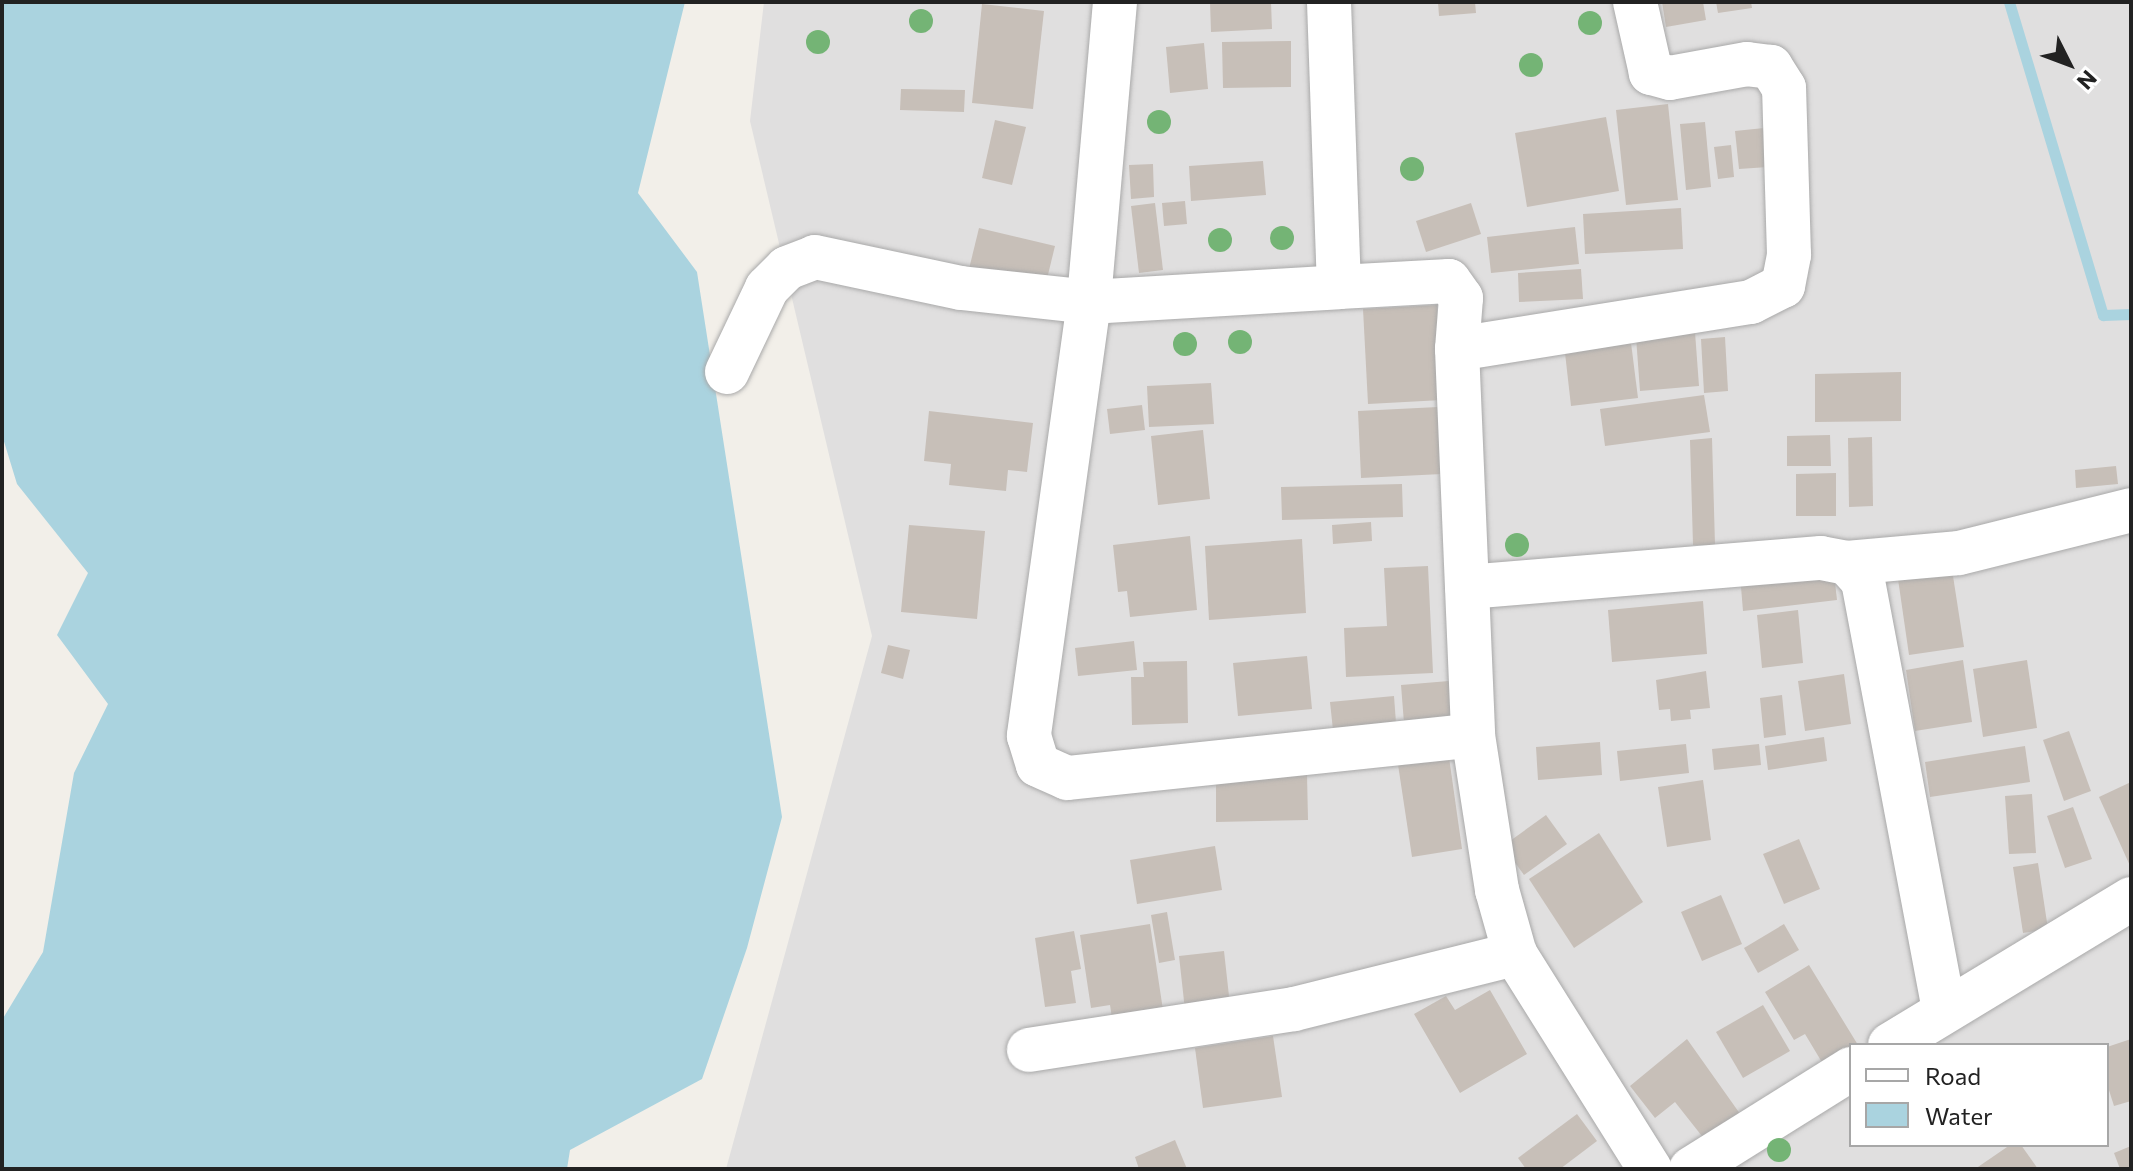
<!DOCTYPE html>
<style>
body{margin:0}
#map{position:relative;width:2133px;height:1171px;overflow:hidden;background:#f2efe9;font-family:Commissioner,sans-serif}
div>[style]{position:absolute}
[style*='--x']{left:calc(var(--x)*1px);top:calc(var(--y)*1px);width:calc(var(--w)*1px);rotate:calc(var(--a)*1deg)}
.residential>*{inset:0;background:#e0dfdf}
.water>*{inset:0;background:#aad3df}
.stream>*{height:11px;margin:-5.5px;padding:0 5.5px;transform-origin:5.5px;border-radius:5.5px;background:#aad3df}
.building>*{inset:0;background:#c7bfb8}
.roads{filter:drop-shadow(0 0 2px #a9a9a9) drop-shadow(0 0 2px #a9a9a9)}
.minor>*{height:44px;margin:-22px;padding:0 22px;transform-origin:22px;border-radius:22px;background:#fff}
.trees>*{width:24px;height:24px;margin:-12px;border-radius:50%;background:#74b475}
span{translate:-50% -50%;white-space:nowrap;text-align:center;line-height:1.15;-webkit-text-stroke:6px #fff;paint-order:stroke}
.frame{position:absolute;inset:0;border:4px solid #222;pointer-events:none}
.legend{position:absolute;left:1849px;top:1043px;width:260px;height:104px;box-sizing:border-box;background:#fff;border:2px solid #a7a7a7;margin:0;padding:10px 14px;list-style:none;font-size:24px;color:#222}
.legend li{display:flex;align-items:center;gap:16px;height:40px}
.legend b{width:40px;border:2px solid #a7a7a7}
.north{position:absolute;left:2029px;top:24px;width:80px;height:80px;-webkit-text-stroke:6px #fff;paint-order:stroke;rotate:132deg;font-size:22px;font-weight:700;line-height:32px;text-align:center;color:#222}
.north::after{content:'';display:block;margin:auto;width:28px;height:36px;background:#222;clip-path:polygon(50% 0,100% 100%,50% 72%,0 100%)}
</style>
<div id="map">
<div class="residential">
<div style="clip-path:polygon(evenodd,764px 2px,2131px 2px,2131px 1169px,726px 1169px,872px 636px,750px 121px,764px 2px,1851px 1045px,2107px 1045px,2107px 1145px,1851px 1145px,1851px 1045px)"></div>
</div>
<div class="water">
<div style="clip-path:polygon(2px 2px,685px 2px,638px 193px,697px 272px,782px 817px,747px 948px,702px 1079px,570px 1150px,567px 1169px,2px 1169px,2px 1020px,43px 952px,74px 773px,108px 704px,57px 635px,88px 573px,17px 484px,2px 435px)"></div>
</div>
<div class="stream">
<div style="--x:2009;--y:2;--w:327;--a:73.3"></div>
<div style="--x:2103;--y:315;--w:28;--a:-2"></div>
</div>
<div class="building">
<div style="clip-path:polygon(1210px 2px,1271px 2px,1272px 29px,1211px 32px)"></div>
<div style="clip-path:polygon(1438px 2px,1475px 2px,1476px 13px,1439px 16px)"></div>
<div style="clip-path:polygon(1662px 2px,1703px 2px,1706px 20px,1666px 27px)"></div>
<div style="clip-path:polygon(1716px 2px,1751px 2px,1752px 8px,1718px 13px)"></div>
<div style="clip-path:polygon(982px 4px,1044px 11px,1033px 109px,972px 103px)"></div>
<div style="clip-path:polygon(1291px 41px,1291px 87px,1223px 88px,1222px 42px)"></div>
<div style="clip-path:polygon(1204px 43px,1208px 89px,1170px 93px,1166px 47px)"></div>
<div style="clip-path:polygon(901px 89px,965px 90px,964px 112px,900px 110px)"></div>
<div style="clip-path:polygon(1668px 104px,1678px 200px,1626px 205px,1616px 110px)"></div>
<div style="clip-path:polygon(1606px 117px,1619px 191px,1527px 207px,1515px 133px)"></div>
<div style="clip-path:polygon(995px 120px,1026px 127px,1012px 185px,982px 178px)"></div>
<div style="clip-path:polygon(1705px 122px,1711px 187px,1686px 190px,1680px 124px)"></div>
<div style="clip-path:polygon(1764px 128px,1768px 167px,1739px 169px,1735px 131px)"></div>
<div style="clip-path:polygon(1731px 145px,1734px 177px,1718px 179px,1714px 147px)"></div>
<div style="clip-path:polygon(1263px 161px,1266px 195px,1191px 201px,1189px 166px)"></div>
<div style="clip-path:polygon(1153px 164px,1154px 197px,1131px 199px,1129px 165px)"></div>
<div style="clip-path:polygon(1185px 201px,1187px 224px,1164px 226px,1162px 203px)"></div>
<div style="clip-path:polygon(1155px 203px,1163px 270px,1139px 273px,1131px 206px)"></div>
<div style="clip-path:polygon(1471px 203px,1481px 234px,1426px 252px,1416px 221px)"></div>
<div style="clip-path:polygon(1681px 208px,1683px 249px,1585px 254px,1583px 214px)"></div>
<div style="clip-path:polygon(1575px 227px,1579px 264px,1491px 273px,1487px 237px)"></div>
<div style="clip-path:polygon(979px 228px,1055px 246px,1045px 287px,969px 269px)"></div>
<div style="clip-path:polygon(1581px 269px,1583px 299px,1519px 302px,1518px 273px)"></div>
<div style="clip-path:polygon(1437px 305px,1442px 400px,1368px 404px,1363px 309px)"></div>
<div style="clip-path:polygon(1695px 332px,1699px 386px,1640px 391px,1636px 337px)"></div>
<div style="clip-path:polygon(1630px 335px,1638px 398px,1571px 406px,1564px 344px)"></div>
<div style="clip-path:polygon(1725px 337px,1728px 391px,1704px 393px,1701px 339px)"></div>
<div style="clip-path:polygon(1901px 372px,1901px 421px,1815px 422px,1815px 374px)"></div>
<div style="clip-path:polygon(1211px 383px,1214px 424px,1149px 427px,1147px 386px)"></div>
<div style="clip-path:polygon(1704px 395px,1710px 432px,1605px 446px,1600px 409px)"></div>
<div style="clip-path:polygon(1142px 405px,1145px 430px,1110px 434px,1107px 409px)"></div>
<div style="clip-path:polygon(1438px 407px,1442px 474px,1361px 478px,1358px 411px)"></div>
<div style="clip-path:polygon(929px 411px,1033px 423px,1027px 472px,1008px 470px,1006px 491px,949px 485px,951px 464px,924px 461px)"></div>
<div style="clip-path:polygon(1203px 430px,1210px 499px,1158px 505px,1151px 436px)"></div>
<div style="clip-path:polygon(1830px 435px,1831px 466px,1787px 466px,1787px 436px)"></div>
<div style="clip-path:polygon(1872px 437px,1873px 506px,1849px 507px,1848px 438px)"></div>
<div style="clip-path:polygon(1712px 438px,1715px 545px,1693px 545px,1690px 440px)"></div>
<div style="clip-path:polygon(2116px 466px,2118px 484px,2076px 488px,2075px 470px)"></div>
<div style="clip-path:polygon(1836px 473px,1836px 516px,1796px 516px,1796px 474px)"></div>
<div style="clip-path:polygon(1402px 484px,1403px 517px,1282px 520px,1281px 487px)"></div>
<div style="clip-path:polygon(1371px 522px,1372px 541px,1333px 544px,1332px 525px)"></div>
<div style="clip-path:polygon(909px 525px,985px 531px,977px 619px,901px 612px)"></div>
<div style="clip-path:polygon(1190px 536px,1197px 610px,1130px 617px,1127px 591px,1118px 592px,1113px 545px)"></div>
<div style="clip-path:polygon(1302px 539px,1306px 613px,1209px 620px,1205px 546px)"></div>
<div style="clip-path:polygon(1951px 563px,1964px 647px,1909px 655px,1897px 572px)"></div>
<div style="clip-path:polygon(1833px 565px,1837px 600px,1743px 611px,1740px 575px)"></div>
<div style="clip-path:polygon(1428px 566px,1433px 673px,1346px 677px,1344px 628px,1387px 626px,1384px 568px)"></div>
<div style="clip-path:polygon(1703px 601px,1707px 654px,1612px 662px,1608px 610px)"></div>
<div style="clip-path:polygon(1798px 610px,1803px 663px,1762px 668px,1757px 615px)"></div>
<div style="clip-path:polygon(1134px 641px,1137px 670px,1078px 676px,1075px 648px)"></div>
<div style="clip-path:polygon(888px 645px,910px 650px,903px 679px,881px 673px)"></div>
<div style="clip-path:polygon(1307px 656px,1312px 709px,1238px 716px,1233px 663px)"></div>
<div style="clip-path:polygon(1963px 660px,1972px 722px,1915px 731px,1906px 670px)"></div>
<div style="clip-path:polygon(2027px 660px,2037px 728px,1983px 737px,1973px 669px)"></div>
<div style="clip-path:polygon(1187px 661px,1188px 723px,1132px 725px,1131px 677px,1144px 677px,1143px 662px)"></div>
<div style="clip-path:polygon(1706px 671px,1710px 708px,1690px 710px,1691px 719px,1671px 721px,1670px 709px,1659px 710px,1656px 680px)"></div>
<div style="clip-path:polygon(1844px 674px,1851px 724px,1805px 731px,1798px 681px)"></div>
<div style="clip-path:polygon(1461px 680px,1464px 717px,1404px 723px,1401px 685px)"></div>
<div style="clip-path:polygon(1782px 695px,1786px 735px,1764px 738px,1760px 698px)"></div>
<div style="clip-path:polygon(1394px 696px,1396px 723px,1333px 730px,1330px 702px)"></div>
<div style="clip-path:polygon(2069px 731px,2091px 791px,2064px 801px,2043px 740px)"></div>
<div style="clip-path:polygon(1824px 737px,1827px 761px,1768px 770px,1765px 746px)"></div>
<div style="clip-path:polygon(1600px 742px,1602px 775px,1538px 780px,1536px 747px)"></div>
<div style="clip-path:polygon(1686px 744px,1689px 773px,1620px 781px,1617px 751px)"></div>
<div style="clip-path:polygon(1759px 744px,1761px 765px,1714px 770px,1712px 749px)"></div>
<div style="clip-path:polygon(2025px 746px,2030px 782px,1930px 797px,1925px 762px)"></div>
<div style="clip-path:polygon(1448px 750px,1462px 849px,1412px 857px,1397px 758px)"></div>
<div style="clip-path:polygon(1307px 774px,1308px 820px,1216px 822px,1216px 776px)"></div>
<div style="clip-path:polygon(1703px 780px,1711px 840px,1667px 847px,1658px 787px)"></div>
<div style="clip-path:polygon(2131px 782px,2131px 868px,2099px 797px)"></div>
<div style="clip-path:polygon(2032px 794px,2036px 853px,2009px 854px,2005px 796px)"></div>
<div style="clip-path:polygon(2073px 807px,2092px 859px,2065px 868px,2047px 816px)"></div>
<div style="clip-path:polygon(1546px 815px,1567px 844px,1524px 875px,1503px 846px)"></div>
<div style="clip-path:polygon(1599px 833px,1643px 902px,1574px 948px,1529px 879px)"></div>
<div style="clip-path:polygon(1799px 839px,1820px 889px,1784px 904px,1763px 854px)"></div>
<div style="clip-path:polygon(1215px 846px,1222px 890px,1137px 904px,1130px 860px)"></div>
<div style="clip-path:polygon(2038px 863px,2048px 929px,2023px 933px,2013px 867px)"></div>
<div style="clip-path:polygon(1721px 895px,1742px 944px,1702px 961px,1681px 912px)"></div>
<div style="clip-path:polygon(1167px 912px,1175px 960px,1159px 963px,1151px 915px)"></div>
<div style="clip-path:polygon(1150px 924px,1163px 1010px,1112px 1018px,1110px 1005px,1091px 1008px,1080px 935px)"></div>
<div style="clip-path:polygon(1784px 924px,1799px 950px,1758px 973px,1744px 948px)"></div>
<div style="clip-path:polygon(1074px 931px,1081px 969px,1071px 971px,1076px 1003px,1045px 1007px,1035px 938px)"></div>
<div style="clip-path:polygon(1224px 951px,1230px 1005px,1185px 1010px,1179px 956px)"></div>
<div style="clip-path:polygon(1809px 965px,1858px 1045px,1851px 1045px,1851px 1054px,1826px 1069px,1805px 1034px,1794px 1040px,1765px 992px)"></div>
<div style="clip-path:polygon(1490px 990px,1527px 1054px,1460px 1093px,1414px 1014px,1446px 996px,1455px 1010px)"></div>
<div style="clip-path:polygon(1763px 1005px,1790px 1051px,1743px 1078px,1716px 1032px)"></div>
<div style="clip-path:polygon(1273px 1036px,1282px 1097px,1203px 1108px,1195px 1048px)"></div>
<div style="clip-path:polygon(1687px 1039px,1743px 1118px,1709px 1145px,1675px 1102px,1655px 1118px,1630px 1086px)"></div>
<div style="clip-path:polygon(2131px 1039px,2131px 1101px,2114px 1106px,2107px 1084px,2107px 1047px)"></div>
<div style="clip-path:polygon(1577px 1114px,1597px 1141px,1560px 1169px,1526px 1169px,1518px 1158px)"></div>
<div style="clip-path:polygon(1175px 1140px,1187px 1169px,1139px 1169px,1135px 1157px)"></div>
<div style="clip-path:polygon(2010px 1145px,2021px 1145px,2038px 1169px,1975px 1169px)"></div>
<div style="clip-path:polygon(2131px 1146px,2131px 1169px,2120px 1169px,2114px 1153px)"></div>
</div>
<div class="roads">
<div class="minor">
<div style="--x:1115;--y:2;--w:301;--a:95"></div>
<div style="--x:1089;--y:302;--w:438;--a:97.9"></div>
<div style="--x:1029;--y:736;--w:30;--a:73"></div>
<div style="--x:1038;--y:765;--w:32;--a:24"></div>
<div style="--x:1067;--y:778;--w:408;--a:-6"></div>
<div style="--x:1329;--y:2;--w:285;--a:88"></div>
<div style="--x:1339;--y:287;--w:110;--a:-3.1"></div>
<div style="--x:1449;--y:281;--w:21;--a:55"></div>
<div style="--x:1461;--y:298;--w:51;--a:94.5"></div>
<div style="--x:1457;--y:349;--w:386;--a:87.6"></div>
<div style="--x:1473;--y:735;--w:157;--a:81.2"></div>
<div style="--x:1497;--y:890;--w:66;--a:74.3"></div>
<div style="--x:1515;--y:954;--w:254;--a:57.9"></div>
<div style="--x:1457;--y:349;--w:298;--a:-9.1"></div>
<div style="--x:1751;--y:302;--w:36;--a:-27"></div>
<div style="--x:1783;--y:286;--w:32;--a:-79"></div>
<div style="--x:1789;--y:255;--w:167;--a:-91.7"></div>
<div style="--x:1784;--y:88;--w:25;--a:-122"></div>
<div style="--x:1771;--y:67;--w:24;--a:-173"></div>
<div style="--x:1747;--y:64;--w:78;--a:169.7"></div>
<div style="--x:1670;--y:78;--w:20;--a:-165"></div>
<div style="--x:1651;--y:73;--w:73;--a:-102.7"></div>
<div style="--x:727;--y:372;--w:93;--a:-64.5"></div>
<div style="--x:767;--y:288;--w:28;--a:-45"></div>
<div style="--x:787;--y:268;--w:30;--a:-21"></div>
<div style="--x:815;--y:257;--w:149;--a:12"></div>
<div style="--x:961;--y:288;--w:129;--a:6.2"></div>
<div style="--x:1089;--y:302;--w:250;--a:-3.4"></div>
<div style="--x:1847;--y:563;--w:24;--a:48"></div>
<div style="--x:1863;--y:581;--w:438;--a:79.3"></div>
<div style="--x:1467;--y:587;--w:355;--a:-4.7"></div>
<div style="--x:1821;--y:558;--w:26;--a:11"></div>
<div style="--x:1847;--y:563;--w:112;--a:-5.1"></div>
<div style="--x:1959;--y:553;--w:177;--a:-14"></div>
<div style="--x:1890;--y:1045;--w:282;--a:-31.2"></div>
<div style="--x:1029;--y:1050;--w:268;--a:-8.8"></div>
<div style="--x:1294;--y:1009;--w:228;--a:-14"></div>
<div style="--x:1691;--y:1169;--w:189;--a:-32"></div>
</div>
</div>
<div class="trees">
<div style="left:921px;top:21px"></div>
<div style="left:1590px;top:23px"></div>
<div style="left:818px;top:42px"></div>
<div style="left:1531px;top:65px"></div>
<div style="left:1159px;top:122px"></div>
<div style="left:1412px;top:169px"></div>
<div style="left:1282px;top:238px"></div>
<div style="left:1220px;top:240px"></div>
<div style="left:1240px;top:342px"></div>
<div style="left:1185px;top:344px"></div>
<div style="left:1517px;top:545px"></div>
<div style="left:1779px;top:1150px"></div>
</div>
<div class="frame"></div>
<ul class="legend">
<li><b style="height:10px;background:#fff"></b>Road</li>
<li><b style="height:22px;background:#aad3df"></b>Water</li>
</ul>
<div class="north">N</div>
</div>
